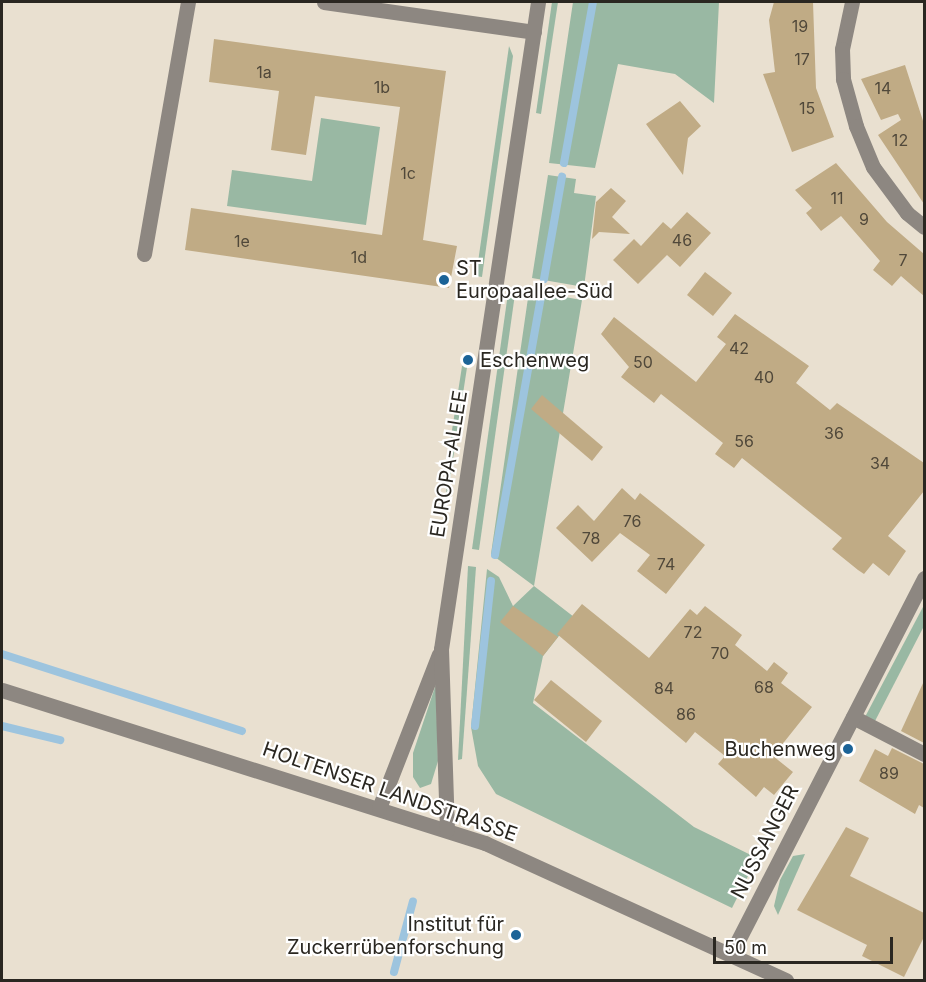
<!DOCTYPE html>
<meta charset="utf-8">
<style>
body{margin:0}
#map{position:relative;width:926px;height:982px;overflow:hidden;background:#e9e0d0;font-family:Inter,sans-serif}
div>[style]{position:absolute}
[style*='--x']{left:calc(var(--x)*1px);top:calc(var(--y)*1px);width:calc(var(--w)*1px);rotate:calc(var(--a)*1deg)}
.green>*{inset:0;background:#99b8a3}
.stream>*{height:8px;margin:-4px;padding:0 4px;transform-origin:4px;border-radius:4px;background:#9dc4de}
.building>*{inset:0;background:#c0ab85}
.minor>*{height:15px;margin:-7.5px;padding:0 7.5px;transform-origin:7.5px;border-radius:7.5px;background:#8d8781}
.dots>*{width:16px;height:16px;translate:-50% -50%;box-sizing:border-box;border:3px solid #fff;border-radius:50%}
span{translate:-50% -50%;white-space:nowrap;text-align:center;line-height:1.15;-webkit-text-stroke:4.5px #fff;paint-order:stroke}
.number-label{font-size:16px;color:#50483a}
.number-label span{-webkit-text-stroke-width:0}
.poi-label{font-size:20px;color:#2a2721}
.left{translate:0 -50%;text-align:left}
.right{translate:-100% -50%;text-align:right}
.street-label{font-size:20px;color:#2a2721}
.frame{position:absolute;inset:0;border:3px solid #2a2721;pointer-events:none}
.scale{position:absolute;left:713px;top:937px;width:180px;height:27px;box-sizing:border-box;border:3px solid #2a2721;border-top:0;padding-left:8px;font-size:18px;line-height:21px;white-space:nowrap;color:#2a2721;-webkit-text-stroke:4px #fff;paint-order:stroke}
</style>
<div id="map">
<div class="green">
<div style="clip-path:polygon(552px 2px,558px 2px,541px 114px,536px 113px)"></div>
<div style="clip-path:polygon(573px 2px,719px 2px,714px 103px,675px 74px,618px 64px,595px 168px,549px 163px)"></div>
<div style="clip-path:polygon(509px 46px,513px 56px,482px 277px,476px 276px)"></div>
<div style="clip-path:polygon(321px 118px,380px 127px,366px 225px,227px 206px,232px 170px,312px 181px)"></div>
<div style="clip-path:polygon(548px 175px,576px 179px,574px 193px,596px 196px,584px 287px,532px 278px)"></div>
<div style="clip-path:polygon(529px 291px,582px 300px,534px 586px,574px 617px,543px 656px,533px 703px,694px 827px,757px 858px,732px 908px,496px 794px,478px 766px,471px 727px,487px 569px,499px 577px,513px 606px,534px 586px,491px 554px)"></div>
<div style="clip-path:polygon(508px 293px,515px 294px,479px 550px,472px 549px)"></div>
<div style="clip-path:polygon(463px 360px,468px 361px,446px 505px,447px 462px)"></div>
<div style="clip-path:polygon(468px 566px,476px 567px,462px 759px,458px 760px)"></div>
<div style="clip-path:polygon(924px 605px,924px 626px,874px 723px,865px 717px)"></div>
<div style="clip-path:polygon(436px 684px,438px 761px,431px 784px,420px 788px,413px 777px,413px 753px)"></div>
<div style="clip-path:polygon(805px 854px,778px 915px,774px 906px,780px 880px,793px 856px)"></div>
</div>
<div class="stream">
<div style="--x:564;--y:163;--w:164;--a:-79.8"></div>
<div style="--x:544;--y:279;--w:104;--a:-80"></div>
<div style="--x:495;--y:555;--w:263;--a:-79.9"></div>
<div style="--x:2;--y:654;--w:252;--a:17.8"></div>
<div style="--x:2;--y:726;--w:60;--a:13.6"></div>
<div style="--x:475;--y:726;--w:146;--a:-83.7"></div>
<div style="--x:394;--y:972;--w:73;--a:-75"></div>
</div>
<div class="building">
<div style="clip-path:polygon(774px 2px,813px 2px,816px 88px,834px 137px,792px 152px,763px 74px,775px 72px,769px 20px)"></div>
<div style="clip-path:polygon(214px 39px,446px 71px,423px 240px,457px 246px,449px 288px,185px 250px,191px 208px,382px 235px,400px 107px,315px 96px,306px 155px,271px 150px,279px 91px,209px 82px)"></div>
<div style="clip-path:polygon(905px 65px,924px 124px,924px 204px,878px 135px,901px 120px,898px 114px,881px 120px,861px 79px)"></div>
<div style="clip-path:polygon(680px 101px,701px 126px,688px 138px,683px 175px,646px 124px)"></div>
<div style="clip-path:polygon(836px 163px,887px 222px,924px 254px,924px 296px,901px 276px,892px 286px,873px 270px,880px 261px,841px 216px,821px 231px,806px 213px,812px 208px,795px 190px)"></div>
<div style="clip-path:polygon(611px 188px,626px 201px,612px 217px,630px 234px,599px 232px,592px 239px,596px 202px)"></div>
<div style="clip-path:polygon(687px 212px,711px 233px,680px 267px,667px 255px,638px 284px,613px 260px,634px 239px,641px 246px,663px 222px,671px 229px)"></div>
<div style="clip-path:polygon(705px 272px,732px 293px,713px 316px,687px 295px)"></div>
<div style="clip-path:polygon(735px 314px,809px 366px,796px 383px,830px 410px,837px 403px,924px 463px,924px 491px,888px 536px,906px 551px,889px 576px,873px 563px,864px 574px,858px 570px,832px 549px,842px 538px,742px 458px,734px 468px,715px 454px,723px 443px,661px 394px,654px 403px,621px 377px,629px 367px,601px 334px,614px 317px,696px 382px,726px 344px,717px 337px)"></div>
<div style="clip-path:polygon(542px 395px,603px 447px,592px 461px,531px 409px)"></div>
<div style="clip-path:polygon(622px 488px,635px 500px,640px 493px,705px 545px,666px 594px,637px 571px,650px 555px,620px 533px,592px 562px,556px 528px,578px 505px,594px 521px)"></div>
<div style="clip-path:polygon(582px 604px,649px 658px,690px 609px,697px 615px,705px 606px,742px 635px,735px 645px,767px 671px,774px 662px,788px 673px,781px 683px,812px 707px,773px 756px,793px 772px,774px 795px,764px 787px,756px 797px,718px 764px,725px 756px,695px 732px,686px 743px,557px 634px)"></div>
<div style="clip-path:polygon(513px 606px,558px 637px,543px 656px,500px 622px)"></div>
<div style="clip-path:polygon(551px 680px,602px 721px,586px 742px,534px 700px)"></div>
<div style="clip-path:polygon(924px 681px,924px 743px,901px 731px)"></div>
<div style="clip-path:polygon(892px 748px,924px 764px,924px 808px,919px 805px,915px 814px,859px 781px,875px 749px,888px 756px)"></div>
<div style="clip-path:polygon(846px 827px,869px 838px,850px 876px,924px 913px,924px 937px,904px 977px,862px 956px,867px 945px,797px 910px)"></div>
</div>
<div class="minor">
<div style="--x:324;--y:2;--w:212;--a:8.1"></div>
<div style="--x:852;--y:2;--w:48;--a:102"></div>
<div style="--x:842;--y:49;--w:30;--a:88"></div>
<div style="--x:843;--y:79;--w:49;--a:74.5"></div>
<div style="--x:856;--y:126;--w:44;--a:67.5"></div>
<div style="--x:873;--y:167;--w:57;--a:53.5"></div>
<div style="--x:907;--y:213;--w:22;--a:39"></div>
<div style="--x:144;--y:254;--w:256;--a:-80.1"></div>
<div style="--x:2;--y:690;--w:507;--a:17.58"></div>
<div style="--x:485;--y:843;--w:331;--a:24.5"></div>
<div style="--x:853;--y:717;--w:80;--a:27.5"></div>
<div style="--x:379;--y:808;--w:165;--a:-68.7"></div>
<div style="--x:447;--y:830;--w:181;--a:-91.9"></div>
<div style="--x:441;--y:649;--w:654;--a:-81.47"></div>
<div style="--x:731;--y:954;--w:423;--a:-62.8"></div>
</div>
<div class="dots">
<div style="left:444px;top:280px;background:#1b6397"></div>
<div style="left:468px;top:360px;background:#1b6397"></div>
<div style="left:848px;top:749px;background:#1b6397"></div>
<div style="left:516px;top:935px;background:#1b6397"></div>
</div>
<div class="number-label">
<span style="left:800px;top:26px">19</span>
<span style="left:802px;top:59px">17</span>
<span style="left:264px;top:72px">1a</span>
<span style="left:382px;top:87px">1b</span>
<span style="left:883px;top:88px">14</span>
<span style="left:807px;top:108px">15</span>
<span style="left:900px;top:140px">12</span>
<span style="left:408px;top:173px">1c</span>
<span style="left:837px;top:198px">11</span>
<span style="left:864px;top:219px">9</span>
<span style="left:682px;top:240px">46</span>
<span style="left:242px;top:241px">1e</span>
<span style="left:359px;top:257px">1d</span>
<span style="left:903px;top:260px">7</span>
<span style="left:739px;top:348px">42</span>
<span style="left:643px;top:362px">50</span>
<span style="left:764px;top:377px">40</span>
<span style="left:834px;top:433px">36</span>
<span style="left:744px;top:441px">56</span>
<span style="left:880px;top:463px">34</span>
<span style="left:632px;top:521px">76</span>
<span style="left:591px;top:538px">78</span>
<span style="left:666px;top:564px">74</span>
<span style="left:693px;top:632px">72</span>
<span style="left:720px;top:653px">70</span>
<span style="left:764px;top:687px">68</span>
<span style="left:664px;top:688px">84</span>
<span style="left:686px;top:714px">86</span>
<span style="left:889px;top:773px">89</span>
</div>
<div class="poi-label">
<span class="left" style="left:456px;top:280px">ST<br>Europaallee-Süd</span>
<span class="left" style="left:480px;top:360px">Eschenweg</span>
<span class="right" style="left:836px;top:749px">Buchenweg</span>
<span class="right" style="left:504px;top:936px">Institut für<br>Zuckerrübenforschung</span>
</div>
<div class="street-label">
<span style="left:449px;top:464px;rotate:-81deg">EUROPA-ALLEE</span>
<span style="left:390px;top:792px;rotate:19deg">HOLTENSER LANDSTRASSE</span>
<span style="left:765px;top:842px;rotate:-63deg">NUSSANGER</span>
</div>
<div class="frame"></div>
<div class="scale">50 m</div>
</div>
